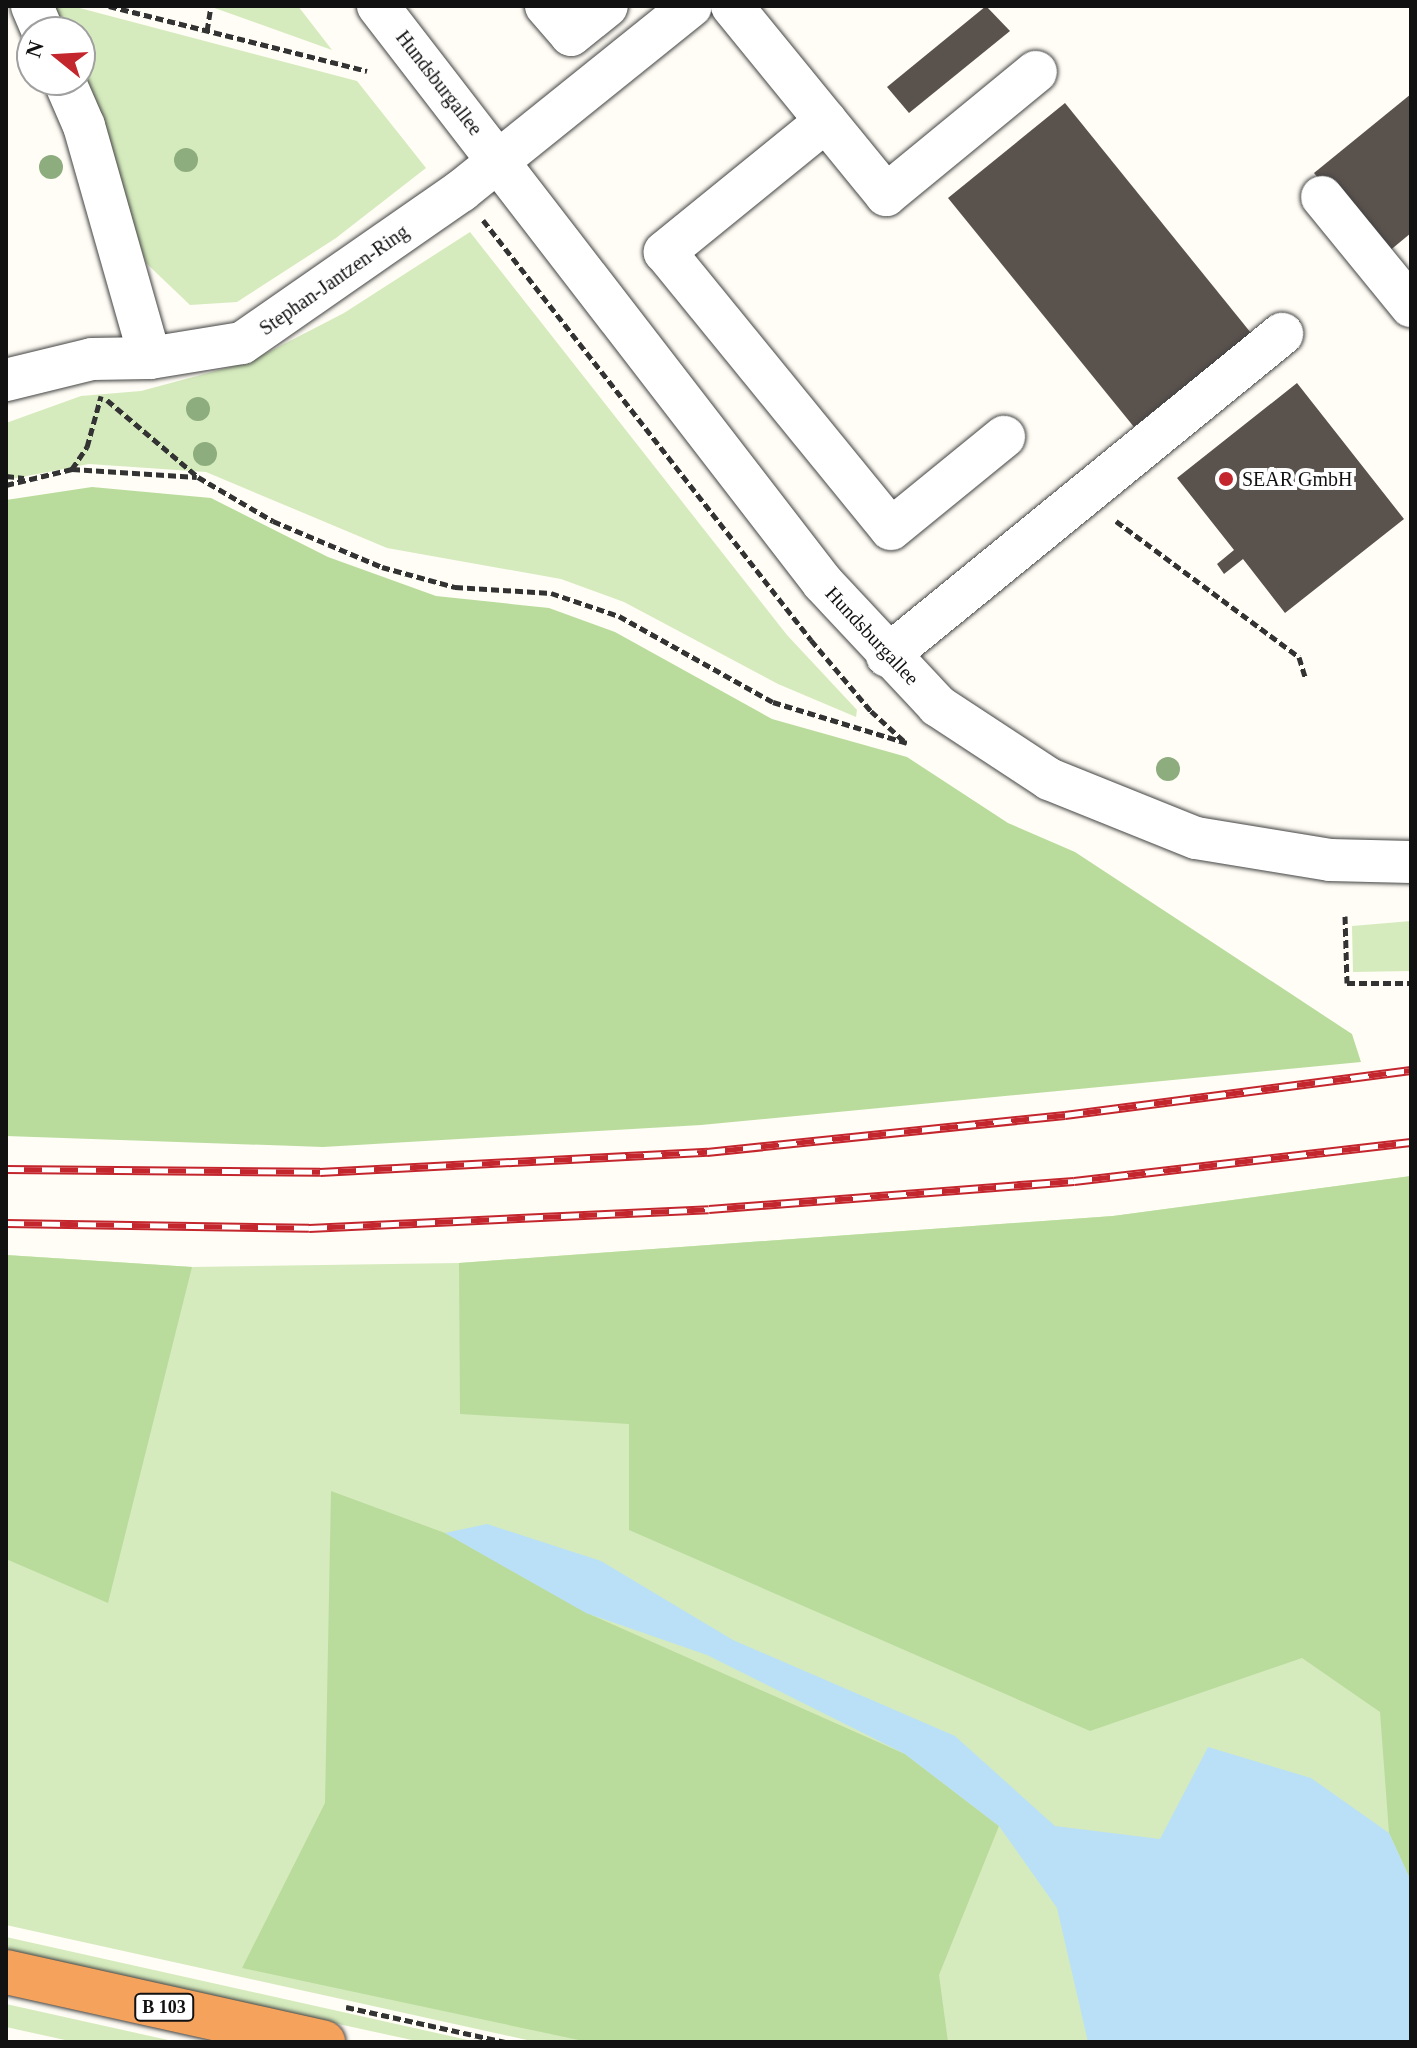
<!DOCTYPE html>
<style>
body{margin:0}
#map{position:relative;width:1417px;height:2048px;overflow:hidden;background:#fffdf5;font-family:Georgia,serif}
div>[style]{position:absolute}
[style*='--x']{left:calc(var(--x)*1px);top:calc(var(--y)*1px);width:calc(var(--w)*1px);rotate:calc(var(--a)*1deg)}
.green>*{inset:0;background:#d5ebbd}
.forest>*{inset:0;background:#b9dc9c}
.water>*{inset:0;background:#b9e0f7}
.building>*{inset:0;background:#5a524d}
.path>*{height:5px;margin-top:-2.5px;transform-origin:0;background:repeating-linear-gradient(90deg,#333 0 8px,transparent 0 12px)}
.roads{filter:drop-shadow(0 0 2px #444) drop-shadow(0 0 2px #444)}
.minor>*{height:42px;margin:-21px;padding:0 21px;transform-origin:21px;border-radius:21px;background:#fff}
.highway>*{height:44px;margin:-22px;padding:0 22px;transform-origin:22px;border-radius:22px;background:#f5a25d}
.rail>*{height:9px;margin-top:-4.5px;transform-origin:0;background:repeating-linear-gradient(90deg,#fff 0 18px,#c4262e 0 36px);box-sizing:border-box;border-block:2px solid #c4262e}
.trees>*{width:24px;height:24px;margin:-12px;border-radius:50%;background:#8dad7f}
.dots>*{width:22px;height:22px;translate:-50% -50%;box-sizing:border-box;border:4px solid #fff;border-radius:50%}
span{translate:-50% -50%;white-space:nowrap;text-align:center;line-height:1.15;-webkit-text-stroke:8px #fff;paint-order:stroke}
.shield-label span{padding:2px 6px;background:#fff;border:2px solid;border-radius:6px;-webkit-text-stroke-width:0}
.shield-label{font-size:18px;color:#111;font-weight:700}
.street-label{font-size:20px;color:#111}
.poi-label{font-size:20px;color:#111}
.left{translate:0 -50%;text-align:left}
.frame{position:absolute;inset:0;border:8px solid #111;pointer-events:none}
.north{position:absolute;left:16px;top:16px;width:80px;height:80px;box-sizing:border-box;background:#fff;border:2px solid #a0a0a0;border-radius:50%;rotate:288deg;font-size:22px;font-weight:700;line-height:32px;text-align:center;color:#111}
.north::after{content:'';display:block;margin:auto;width:28px;height:36px;background:#c4262e;clip-path:polygon(50% 0,100% 100%,50% 72%,0 100%)}
</style>
<div id="map">
<div class="green">
<div style="clip-path:polygon(53px 6px,72px 6px,357px 81px,426px 168px,336px 238px,237px 302px,190px 305px,146px 263px,80px 77px,80px 32px,63px 32px)"></div>
<div style="clip-path:polygon(209px 6px,298px 6px,332px 50px)"></div>
<div style="clip-path:polygon(470px 232px,787px 635px,857px 710px,856px 717px,778px 684px,624px 602px,561px 579px,387px 548px,206px 472px,89px 464px,6px 480px,6px 423px,81px 396px,141px 391px,249px 362px,344px 313px)"></div>
<div style="clip-path:polygon(1411px 921px,1411px 971px,1353px 972px,1352px 926px)"></div>
<div style="clip-path:polygon(1411px 1176px,1411px 2042px,536px 2042px,6px 1925px,6px 1255px,192px 1267px,459px 1263px,1113px 1216px)"></div>
<div style="clip-path:polygon(6px 1937px,477px 2042px,421px 2042px,343px 2025px,6px 1950px)"></div>
<div style="clip-path:polygon(6px 2004px,177px 2042px,74px 2042px,6px 2027px)"></div>
</div>
<div class="forest">
<div style="clip-path:polygon(92px 487px,211px 498px,328px 557px,436px 596px,549px 608px,615px 632px,772px 719px,907px 757px,1008px 823px,1075px 852px,1352px 1034px,1361px 1062px,701px 1125px,323px 1147px,6px 1136px,6px 500px)"></div>
<div style="clip-path:polygon(1411px 1176px,1411px 1881px,1389px 1833px,1380px 1712px,1302px 1658px,1090px 1731px,629px 1530px,629px 1424px,460px 1414px,459px 1263px,1113px 1216px)"></div>
<div style="clip-path:polygon(6px 1255px,192px 1267px,108px 1603px,6px 1559px)"></div>
<div style="clip-path:polygon(331px 1491px,445px 1533px,587px 1613px,905px 1754px,999px 1826px,939px 1975px,948px 2042px,588px 2042px,242px 1968px,325px 1803px)"></div>
</div>
<div class="water">
<div style="clip-path:polygon(487px 1524px,601px 1561px,733px 1640px,955px 1736px,1055px 1826px,1160px 1839px,1208px 1747px,1311px 1778px,1389px 1833px,1411px 1881px,1411px 2042px,1088px 2042px,1057px 1908px,999px 1826px,905px 1754px,707px 1655px,586px 1613px,445px 1533px)"></div>
</div>
<div class="building">
<div style="clip-path:polygon(986px 6px,1010px 31px,909px 113px,887px 87px)"></div>
<div style="clip-path:polygon(1411px 94px,1411px 233px,1382px 257px,1314px 173px)"></div>
<div style="clip-path:polygon(1065px 103px,1251px 333px,1134px 427px,948px 198px)"></div>
<div style="clip-path:polygon(1297px 383px,1404px 519px,1285px 613px,1243px 559px,1224px 574px,1217px 564px,1234px 550px,1177px 478px)"></div>
</div>
<div class="path">
<div style="--x:109;--y:6;--w:266;--a:14.1"></div>
<div style="--x:207;--y:31;--w:25;--a:-81"></div>
<div style="--x:483;--y:220;--w:533;--a:52.01"></div>
<div style="--x:811;--y:640;--w:93;--a:49.8"></div>
<div style="--x:871;--y:711;--w:45;--a:42.3"></div>
<div style="--x:107;--y:400;--w:119;--a:40.2"></div>
<div style="--x:198;--y:477;--w:87;--a:30.4"></div>
<div style="--x:273;--y:521;--w:118;--a:22.9"></div>
<div style="--x:382;--y:567;--w:76;--a:15.3"></div>
<div style="--x:455;--y:587;--w:96;--a:3.6"></div>
<div style="--x:551;--y:593;--w:72;--a:18.7"></div>
<div style="--x:619;--y:616;--w:176;--a:29.2"></div>
<div style="--x:773;--y:702;--w:140;--a:17"></div>
<div style="--x:72;--y:469;--w:27;--a:-56"></div>
<div style="--x:87;--y:447;--w:53;--a:-74.6"></div>
<div style="--x:6;--y:476;--w:18;--a:6"></div>
<div style="--x:6;--y:485;--w:68;--a:-13.6"></div>
<div style="--x:72;--y:469;--w:125;--a:3.7"></div>
<div style="--x:1116;--y:521;--w:228;--a:36.6"></div>
<div style="--x:1299;--y:657;--w:21;--a:73"></div>
<div style="--x:1345;--y:916;--w:67;--a:88.3"></div>
<div style="--x:1347;--y:983;--w:64;--a:0"></div>
<div style="--x:346;--y:2007;--w:163;--a:12.4"></div>
</div>
<div class="roads">
<div class="minor">
<div style="--x:32;--y:6;--w:28;--a:67"></div>
<div style="--x:378;--y:6;--w:729;--a:52.36"></div>
<div style="--x:823;--y:583;--w:168;--a:46.9"></div>
<div style="--x:938;--y:706;--w:133;--a:33.3"></div>
<div style="--x:1049;--y:779;--w:158;--a:21.9"></div>
<div style="--x:1196;--y:838;--w:136;--a:9.3"></div>
<div style="--x:1330;--y:860;--w:81;--a:1.4"></div>
<div style="--x:546;--y:6;--w:38;--a:49"></div>
<div style="--x:571;--y:35;--w:46;--a:-38.9"></div>
<div style="--x:732;--y:6;--w:244;--a:50.8"></div>
<div style="--x:886;--y:195;--w:194;--a:-39.4"></div>
<div style="--x:64;--y:80;--w:50;--a:66.5"></div>
<div style="--x:84;--y:126;--w:241;--a:74.1"></div>
<div style="--x:826;--y:121;--w:208;--a:140.9"></div>
<div style="--x:665;--y:252;--w:357;--a:50.8"></div>
<div style="--x:891;--y:529;--w:146;--a:-39.2"></div>
<div style="--x:1322;--y:197;--w:141;--a:50.8"></div>
<div style="--x:6;--y:380;--w:89;--a:-13.7"></div>
<div style="--x:92;--y:359;--w:58;--a:-1"></div>
<div style="--x:150;--y:358;--w:93;--a:-9.3"></div>
<div style="--x:242;--y:343;--w:267;--a:-34.8"></div>
<div style="--x:461;--y:191;--w:295;--a:-38.8"></div>
<div style="--x:887;--y:656;--w:510;--a:-39.19"></div>
</div>
<div class="highway">
<div style="--x:6;--y:1972;--w:325;--a:12.5"></div>
</div>
</div>
<div class="rail">
<div style="--x:6;--y:1169;--w:314;--a:0.5"></div>
<div style="--x:320;--y:1172;--w:388;--a:-3"></div>
<div style="--x:707;--y:1152;--w:360;--a:-5.9"></div>
<div style="--x:1065;--y:1115;--w:349;--a:-7.4"></div>
<div style="--x:6;--y:1223;--w:303;--a:0.9"></div>
<div style="--x:309;--y:1228;--w:400;--a:-2.7"></div>
<div style="--x:709;--y:1209;--w:366;--a:-4.4"></div>
<div style="--x:1074;--y:1181;--w:339;--a:-6.6"></div>
</div>
<div class="trees">
<div style="left:186px;top:160px"></div>
<div style="left:51px;top:167px"></div>
<div style="left:198px;top:409px"></div>
<div style="left:205px;top:454px"></div>
<div style="left:1168px;top:769px"></div>
</div>
<div class="dots">
<div style="left:1226px;top:479px;background:#c4262e"></div>
</div>
<div class="shield-label">
<span style="left:164px;top:2007px">B 103</span>
</div>
<div class="street-label">
<span style="left:439px;top:83px;rotate:52deg">Hundsburgallee</span>
<span style="left:334px;top:280px;rotate:-35deg">Stephan-Jantzen-Ring</span>
<span style="left:872px;top:636px;rotate:47deg">Hundsburgallee</span>
</div>
<div class="poi-label">
<span class="left" style="left:1242px;top:479px">SEAR GmbH</span>
</div>
<div class="frame"></div>
<div class="north">N</div>
</div>
